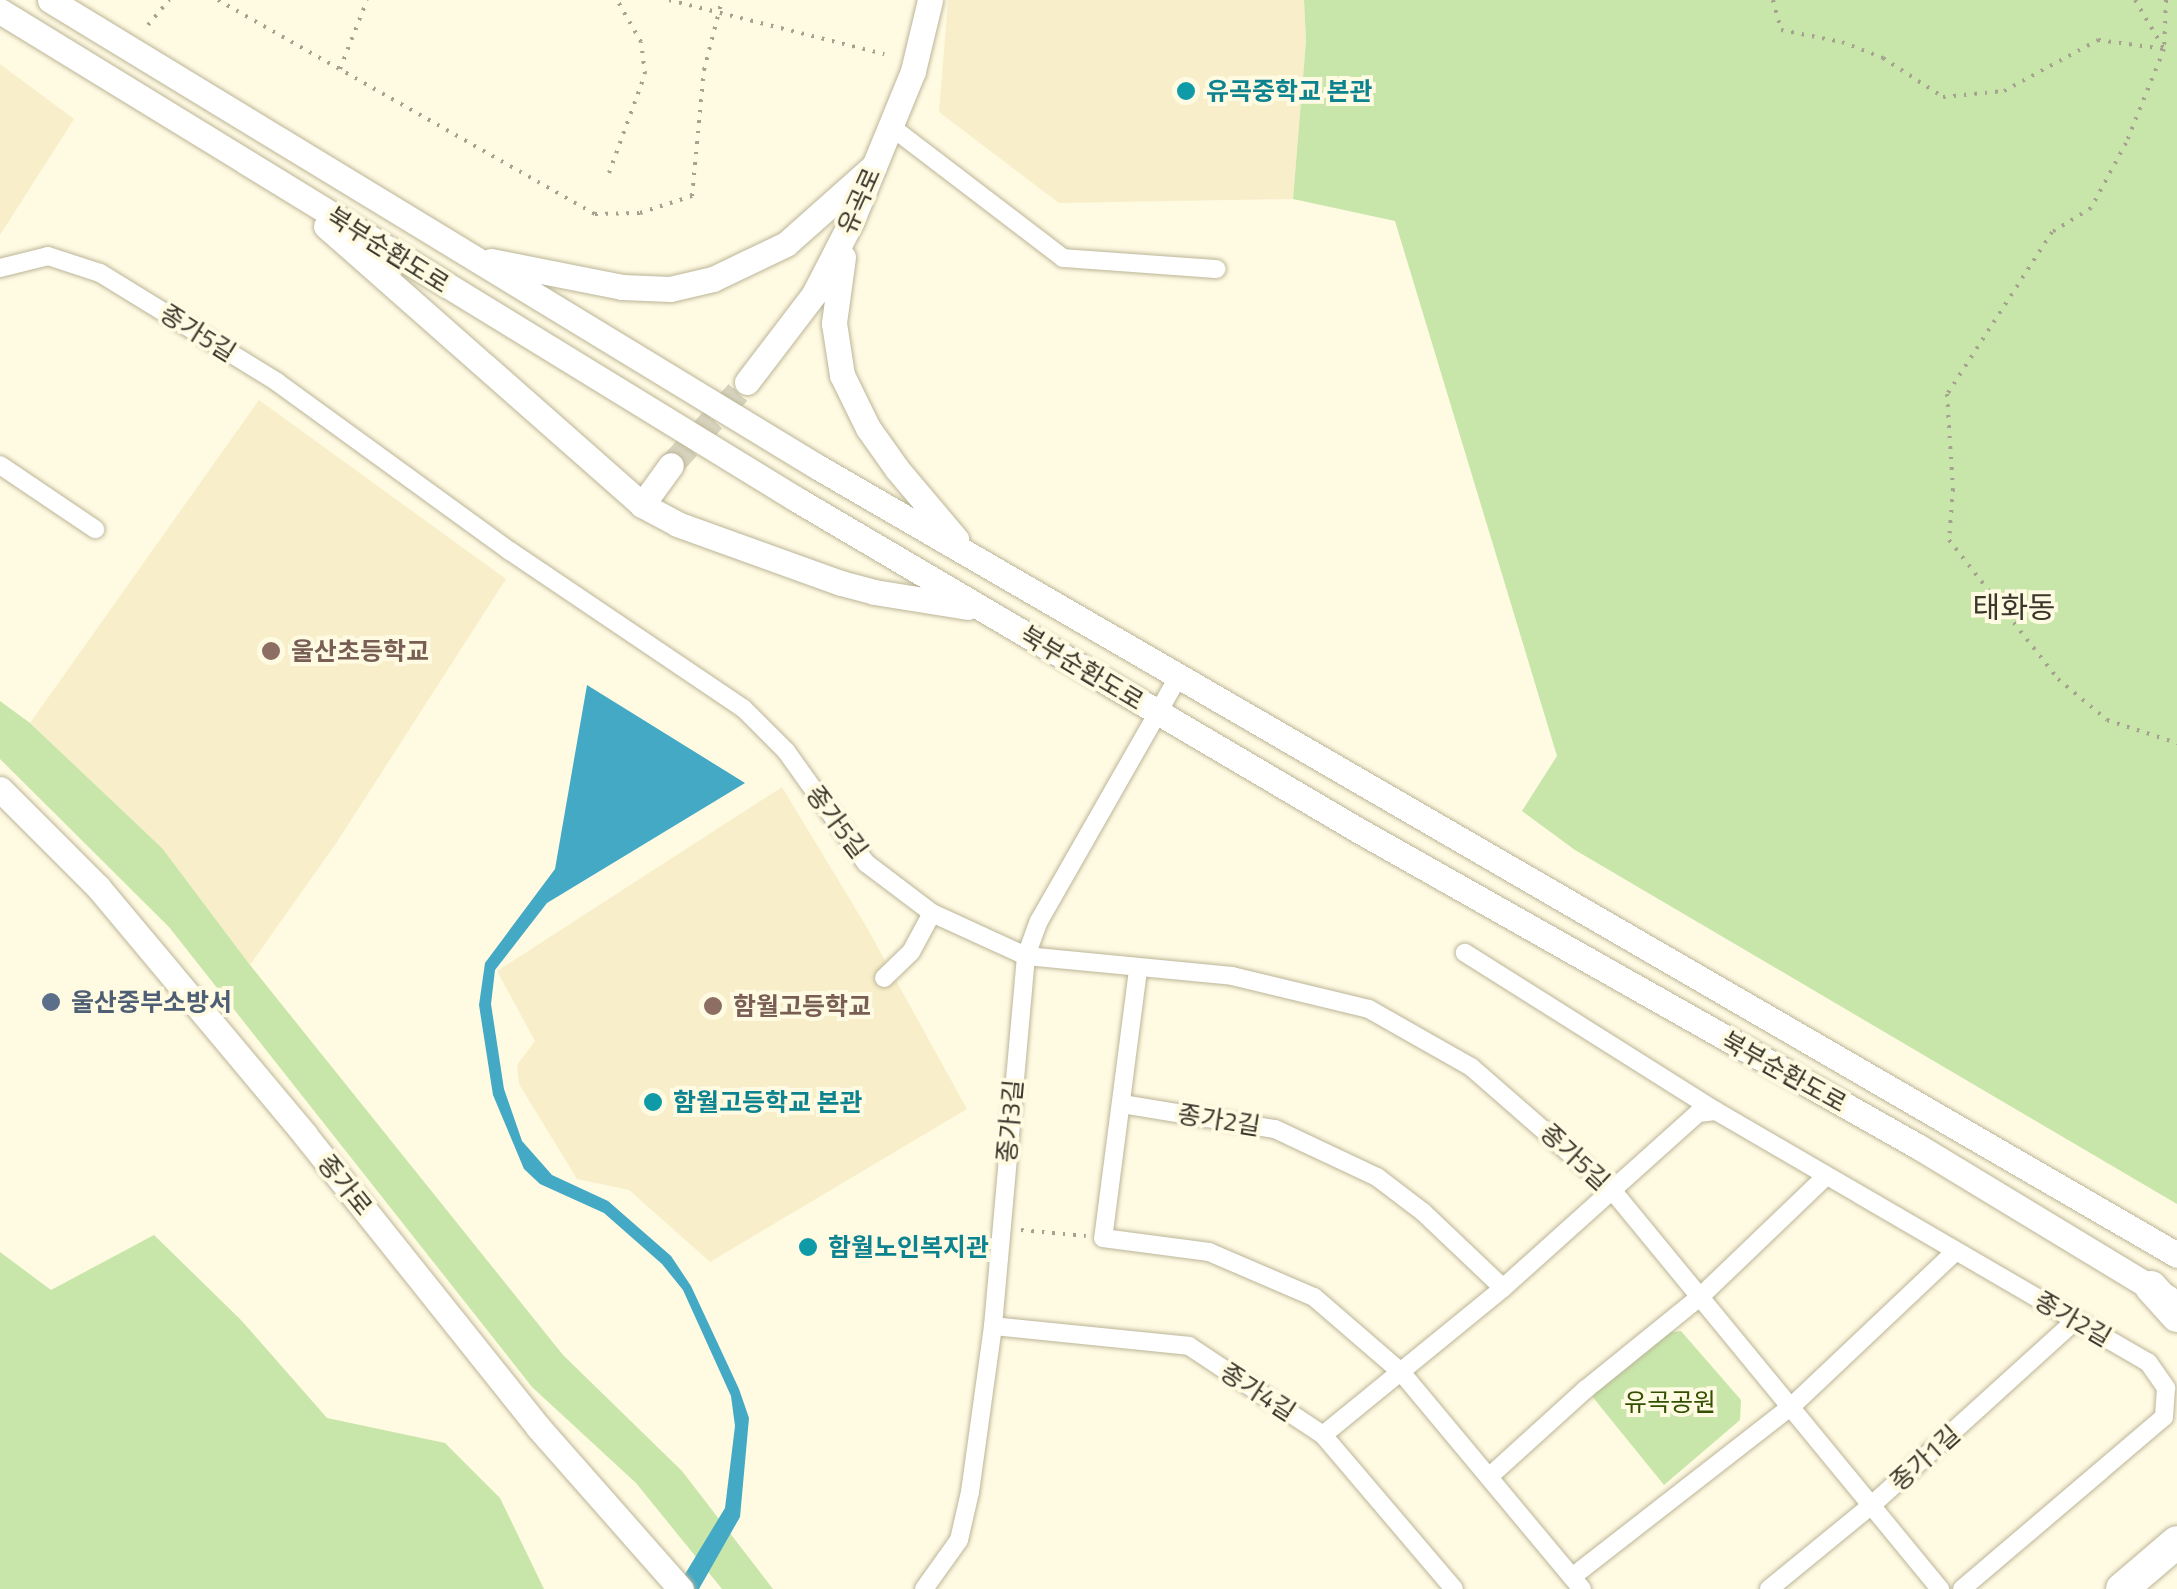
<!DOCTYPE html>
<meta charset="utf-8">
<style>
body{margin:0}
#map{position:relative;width:2177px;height:1589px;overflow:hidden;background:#fffae2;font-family:"Titillium Web","Noto Sans KR",sans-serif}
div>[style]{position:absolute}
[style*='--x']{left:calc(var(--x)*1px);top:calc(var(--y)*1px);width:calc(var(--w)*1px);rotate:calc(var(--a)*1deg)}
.built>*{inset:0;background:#f8efca}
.green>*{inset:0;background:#c8e6aa}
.water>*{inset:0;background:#43a9c5}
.secondary-tunnel>*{height:25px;margin-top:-12.5px;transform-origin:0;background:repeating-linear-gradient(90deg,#d7d3bd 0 25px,transparent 0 37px)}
.path>*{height:4px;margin-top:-2px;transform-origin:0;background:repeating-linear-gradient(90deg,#a6a290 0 2.5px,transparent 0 10.5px)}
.roads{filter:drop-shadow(0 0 2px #bbb598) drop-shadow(0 0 2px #bbb598)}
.street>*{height:18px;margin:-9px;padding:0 9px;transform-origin:9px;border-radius:9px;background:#fff}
.secondary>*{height:25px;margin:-12.5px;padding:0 12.5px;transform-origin:12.5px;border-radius:12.5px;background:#fff}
.highway>*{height:32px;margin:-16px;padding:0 16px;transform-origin:16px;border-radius:16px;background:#fff}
.dots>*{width:28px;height:28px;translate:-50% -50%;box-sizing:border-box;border:5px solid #fffae2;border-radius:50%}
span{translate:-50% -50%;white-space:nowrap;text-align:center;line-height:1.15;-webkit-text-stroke:8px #fffae2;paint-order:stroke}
.culture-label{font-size:25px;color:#0d838f;font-weight:700}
.left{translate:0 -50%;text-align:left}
.street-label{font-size:25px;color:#39362b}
.education-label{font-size:25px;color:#785e54;font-weight:700}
.service-label{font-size:25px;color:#4e5e75;font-weight:700}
.park-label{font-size:25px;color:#335000}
.quarter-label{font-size:30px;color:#39362b}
</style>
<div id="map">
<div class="built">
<div style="clip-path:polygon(948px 0,1304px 0,1306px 41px,1293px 199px,1059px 203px,939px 112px)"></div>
<div style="clip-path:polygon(0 64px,74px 119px,0 235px)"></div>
<div style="clip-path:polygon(259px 400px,506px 579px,337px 842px,250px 965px,162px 848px,30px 723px)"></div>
<div style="clip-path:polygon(782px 787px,866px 926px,967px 1109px,710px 1262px,629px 1190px,577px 1179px,519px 1084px,517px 1065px,535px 1041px,497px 971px)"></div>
</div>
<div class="green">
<div style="clip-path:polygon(1304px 0,2177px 0,2177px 1204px,1575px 850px,1522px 811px,1557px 756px,1395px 221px,1293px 199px,1306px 41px)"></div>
<div style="clip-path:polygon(0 701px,30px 723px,162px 848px,250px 965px,563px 1355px,682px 1471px,773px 1589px,722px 1589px,636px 1483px,532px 1387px,169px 927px,0 759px)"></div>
<div style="clip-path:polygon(154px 1235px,241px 1320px,327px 1418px,445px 1443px,500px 1498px,544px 1589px,0 1589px,0 1252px,51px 1290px)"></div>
<div style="clip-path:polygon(1681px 1331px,1741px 1400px,1740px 1420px,1664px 1485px,1591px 1395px,1664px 1333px)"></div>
</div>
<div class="water">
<div style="clip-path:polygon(587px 685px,745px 783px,547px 903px,495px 970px,491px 1004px,504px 1089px,522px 1141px,552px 1175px,608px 1201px,671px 1256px,691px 1286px,739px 1389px,749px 1418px,740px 1517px,699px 1589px,676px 1589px,725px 1508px,735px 1426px,731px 1396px,683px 1290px,662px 1264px,604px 1213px,540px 1184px,524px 1169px,493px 1095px,479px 1005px,485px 963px,555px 869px)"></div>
</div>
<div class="secondary-tunnel">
<div style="--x:671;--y:465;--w:113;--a:-47.5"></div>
</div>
<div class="path">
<div style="--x:218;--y:0;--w:434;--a:29.6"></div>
<div style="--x:595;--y:214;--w:45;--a:-1.3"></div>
<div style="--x:640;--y:213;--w:55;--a:-18.1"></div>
<div style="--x:692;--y:196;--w:127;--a:-84.6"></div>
<div style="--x:704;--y:70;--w:72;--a:-75.6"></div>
<div style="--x:669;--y:0;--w:222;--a:14.1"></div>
<div style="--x:1773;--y:0;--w:31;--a:75"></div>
<div style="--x:1781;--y:30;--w:62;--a:11.1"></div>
<div style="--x:1842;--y:42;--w:44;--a:21.3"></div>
<div style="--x:1883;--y:58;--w:72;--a:33"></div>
<div style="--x:1943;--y:97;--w:61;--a:-5.6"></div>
<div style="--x:2004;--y:91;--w:107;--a:-28.5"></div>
<div style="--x:2098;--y:40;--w:67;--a:7.8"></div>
<div style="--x:2135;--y:0;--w:57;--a:59.4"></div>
<div style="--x:2166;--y:0;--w:49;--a:92.3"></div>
<div style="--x:2164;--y:49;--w:101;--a:112"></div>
<div style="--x:2126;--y:143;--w:74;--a:118.3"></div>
<div style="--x:2091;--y:208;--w:46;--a:148.4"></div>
<div style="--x:2052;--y:232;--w:193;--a:122.9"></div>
<div style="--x:1947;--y:394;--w:95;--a:86.4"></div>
<div style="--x:1953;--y:489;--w:51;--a:94.5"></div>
<div style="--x:1949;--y:540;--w:177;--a:51.9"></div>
<div style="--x:2058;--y:679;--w:64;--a:39.9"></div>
<div style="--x:2107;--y:720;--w:74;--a:18.2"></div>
<div style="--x:148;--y:25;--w:33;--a:-50"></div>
<div style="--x:340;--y:69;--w:74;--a:-68.6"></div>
<div style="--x:609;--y:173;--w:105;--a:-70"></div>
<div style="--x:645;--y:74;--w:32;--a:-97"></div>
<div style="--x:641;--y:42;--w:48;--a:-119.7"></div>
<div style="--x:1021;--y:1230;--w:65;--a:5.3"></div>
</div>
<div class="roads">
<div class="street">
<div style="--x:893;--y:128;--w:214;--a:37.4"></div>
<div style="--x:1063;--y:258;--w:154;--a:4.1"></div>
<div style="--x:0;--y:268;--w:49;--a:-14"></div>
<div style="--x:48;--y:256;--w:55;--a:18.1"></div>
<div style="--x:100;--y:273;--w:208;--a:31.6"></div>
<div style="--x:277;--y:382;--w:288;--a:36"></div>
<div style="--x:510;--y:551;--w:281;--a:34"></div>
<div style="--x:743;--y:708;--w:61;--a:45"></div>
<div style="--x:786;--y:751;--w:138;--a:54.5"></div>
<div style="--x:866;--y:863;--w:83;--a:37.1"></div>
<div style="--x:932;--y:913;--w:103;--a:24.6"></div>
<div style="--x:1026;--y:956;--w:207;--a:5.5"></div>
<div style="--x:1232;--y:976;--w:141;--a:13.5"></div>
<div style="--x:1369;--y:1009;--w:117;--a:29.6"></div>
<div style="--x:1471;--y:1067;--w:187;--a:41.1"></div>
<div style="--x:1612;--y:1190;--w:517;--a:50.58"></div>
<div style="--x:0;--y:465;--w:115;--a:34"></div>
<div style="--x:1138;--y:970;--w:270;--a:97.4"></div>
<div style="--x:1103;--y:1238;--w:107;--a:7.5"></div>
<div style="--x:1209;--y:1252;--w:114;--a:23.2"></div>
<div style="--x:1314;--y:1297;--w:115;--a:40.8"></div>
<div style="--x:1401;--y:1372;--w:283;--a:50.2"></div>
<div style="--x:884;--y:978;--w:37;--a:-44"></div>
<div style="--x:911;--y:952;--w:44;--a:-61.7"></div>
<div style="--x:1122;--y:1104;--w:155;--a:9.3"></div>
<div style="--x:1275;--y:1129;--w:113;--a:25.2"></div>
<div style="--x:1377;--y:1177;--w:58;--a:37.3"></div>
<div style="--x:1423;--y:1212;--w:110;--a:43.5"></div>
<div style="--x:1716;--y:1111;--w:500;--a:30.2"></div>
<div style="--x:2148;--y:1362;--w:32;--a:55"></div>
<div style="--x:2166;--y:1388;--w:29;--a:94"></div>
<div style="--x:2164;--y:1417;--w:265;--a:139.6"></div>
<div style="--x:993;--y:1326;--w:197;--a:5.8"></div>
<div style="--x:1189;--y:1346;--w:161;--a:33.6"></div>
<div style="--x:1323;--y:1435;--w:202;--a:49.6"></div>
<div style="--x:1323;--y:1435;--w:232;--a:-39.2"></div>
<div style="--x:1503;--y:1288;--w:262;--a:-41.9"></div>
<div style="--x:1698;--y:1113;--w:18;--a:-6"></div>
<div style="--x:1716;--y:1111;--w:297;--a:-147.8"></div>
<div style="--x:1491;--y:1475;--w:128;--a:-42.2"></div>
<div style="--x:1586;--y:1389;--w:148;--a:-39"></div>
<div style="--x:1701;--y:1296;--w:172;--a:-43.8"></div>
<div style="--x:1572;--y:1577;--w:280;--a:-37.9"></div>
<div style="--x:1793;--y:1405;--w:224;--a:-43.4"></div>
<div style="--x:924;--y:1589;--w:60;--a:-54.5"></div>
<div style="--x:959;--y:1540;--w:49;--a:-77.1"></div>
<div style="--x:970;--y:1492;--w:168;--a:-82.1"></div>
<div style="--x:993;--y:1326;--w:371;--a:-84.9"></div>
<div style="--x:1026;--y:956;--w:37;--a:-70"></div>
<div style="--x:1039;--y:921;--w:281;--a:-60.3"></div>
<div style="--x:1769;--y:1589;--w:134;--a:-39.3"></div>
<div style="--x:1873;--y:1504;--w:274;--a:-42.2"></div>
</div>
<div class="secondary">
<div style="--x:50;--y:0;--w:897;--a:31.31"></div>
<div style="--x:816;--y:466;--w:1573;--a:30.1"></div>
<div style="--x:0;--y:11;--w:934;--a:31.51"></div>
<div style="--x:796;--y:499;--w:652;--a:30.5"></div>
<div style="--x:1358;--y:830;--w:644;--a:29.47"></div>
<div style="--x:1919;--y:1147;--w:290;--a:31.2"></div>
<div style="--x:326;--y:226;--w:422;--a:41.4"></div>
<div style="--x:642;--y:505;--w:40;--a:28"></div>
<div style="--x:677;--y:524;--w:174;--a:19.8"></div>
<div style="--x:841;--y:583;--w:34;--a:15"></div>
<div style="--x:874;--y:592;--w:95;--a:9.1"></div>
<div style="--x:843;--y:257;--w:67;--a:97.8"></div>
<div style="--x:834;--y:323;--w:53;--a:81.3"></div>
<div style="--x:842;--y:375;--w:59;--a:63.9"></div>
<div style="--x:868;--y:428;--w:50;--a:54.7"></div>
<div style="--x:897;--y:469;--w:92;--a:49.9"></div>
<div style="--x:491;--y:261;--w:134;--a:11.2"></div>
<div style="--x:622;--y:287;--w:48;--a:2.4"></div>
<div style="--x:670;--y:289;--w:44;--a:-13.1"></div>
<div style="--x:713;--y:279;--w:81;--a:-25.6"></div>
<div style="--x:786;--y:244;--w:118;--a:-41.6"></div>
<div style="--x:747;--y:382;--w:111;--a:-52.7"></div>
<div style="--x:814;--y:294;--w:83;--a:-62.8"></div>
<div style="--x:852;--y:220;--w:161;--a:-67.7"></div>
<div style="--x:913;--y:71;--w:73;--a:-76.5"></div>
<div style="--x:642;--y:505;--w:49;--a:-54.1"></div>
<div style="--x:0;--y:789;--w:139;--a:45"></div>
<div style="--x:98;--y:887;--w:323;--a:50.1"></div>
<div style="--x:305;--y:1135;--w:374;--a:51.4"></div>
<div style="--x:538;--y:1427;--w:216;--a:48.6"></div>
</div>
<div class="highway">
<div style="--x:2151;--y:1287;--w:39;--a:48"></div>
<div style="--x:2122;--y:1589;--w:72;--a:-40.5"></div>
</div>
</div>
<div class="dots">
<div style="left:1186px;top:91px;background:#0f9aa8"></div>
<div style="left:271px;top:651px;background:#8d6e63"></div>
<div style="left:51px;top:1002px;background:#5c6f8a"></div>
<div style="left:713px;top:1006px;background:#8d6e63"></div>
<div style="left:653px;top:1102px;background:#0f9aa8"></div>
<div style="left:808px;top:1247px;background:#0f9aa8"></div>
</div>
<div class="culture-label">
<span class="left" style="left:1206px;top:91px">유곡중학교 본관</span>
<span class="left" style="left:673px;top:1102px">함월고등학교 본관</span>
<span class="left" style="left:828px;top:1247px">함월노인복지관</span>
</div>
<div class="street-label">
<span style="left:859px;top:201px;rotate:-66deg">유곡로</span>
<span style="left:388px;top:250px;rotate:32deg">북부순환도로</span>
<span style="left:198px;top:333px;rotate:32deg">종가5길</span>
<span style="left:1082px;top:668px;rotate:31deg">북부순환도로</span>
<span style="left:837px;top:822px;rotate:53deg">종가5길</span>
<span style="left:1784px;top:1072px;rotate:29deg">북부순환도로</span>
<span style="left:1219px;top:1120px;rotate:9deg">종가2길</span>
<span style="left:1010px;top:1121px;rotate:-85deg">종가3길</span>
<span style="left:1575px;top:1157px;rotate:43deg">종가5길</span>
<span style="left:345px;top:1185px;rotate:51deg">종가로</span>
<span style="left:2073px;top:1319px;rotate:30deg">종가2길</span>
<span style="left:1258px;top:1392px;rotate:33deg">종가4길</span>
<span style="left:1925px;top:1458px;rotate:-42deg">종가1길</span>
</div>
<div class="education-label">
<span class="left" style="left:291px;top:651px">울산초등학교</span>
<span class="left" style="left:733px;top:1006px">함월고등학교</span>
</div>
<div class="service-label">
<span class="left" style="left:71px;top:1002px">울산중부소방서</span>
</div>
<div class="park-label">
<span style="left:1670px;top:1402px">유곡공원</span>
</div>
<div class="quarter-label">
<span style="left:2014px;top:607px">태화동</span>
</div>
</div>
